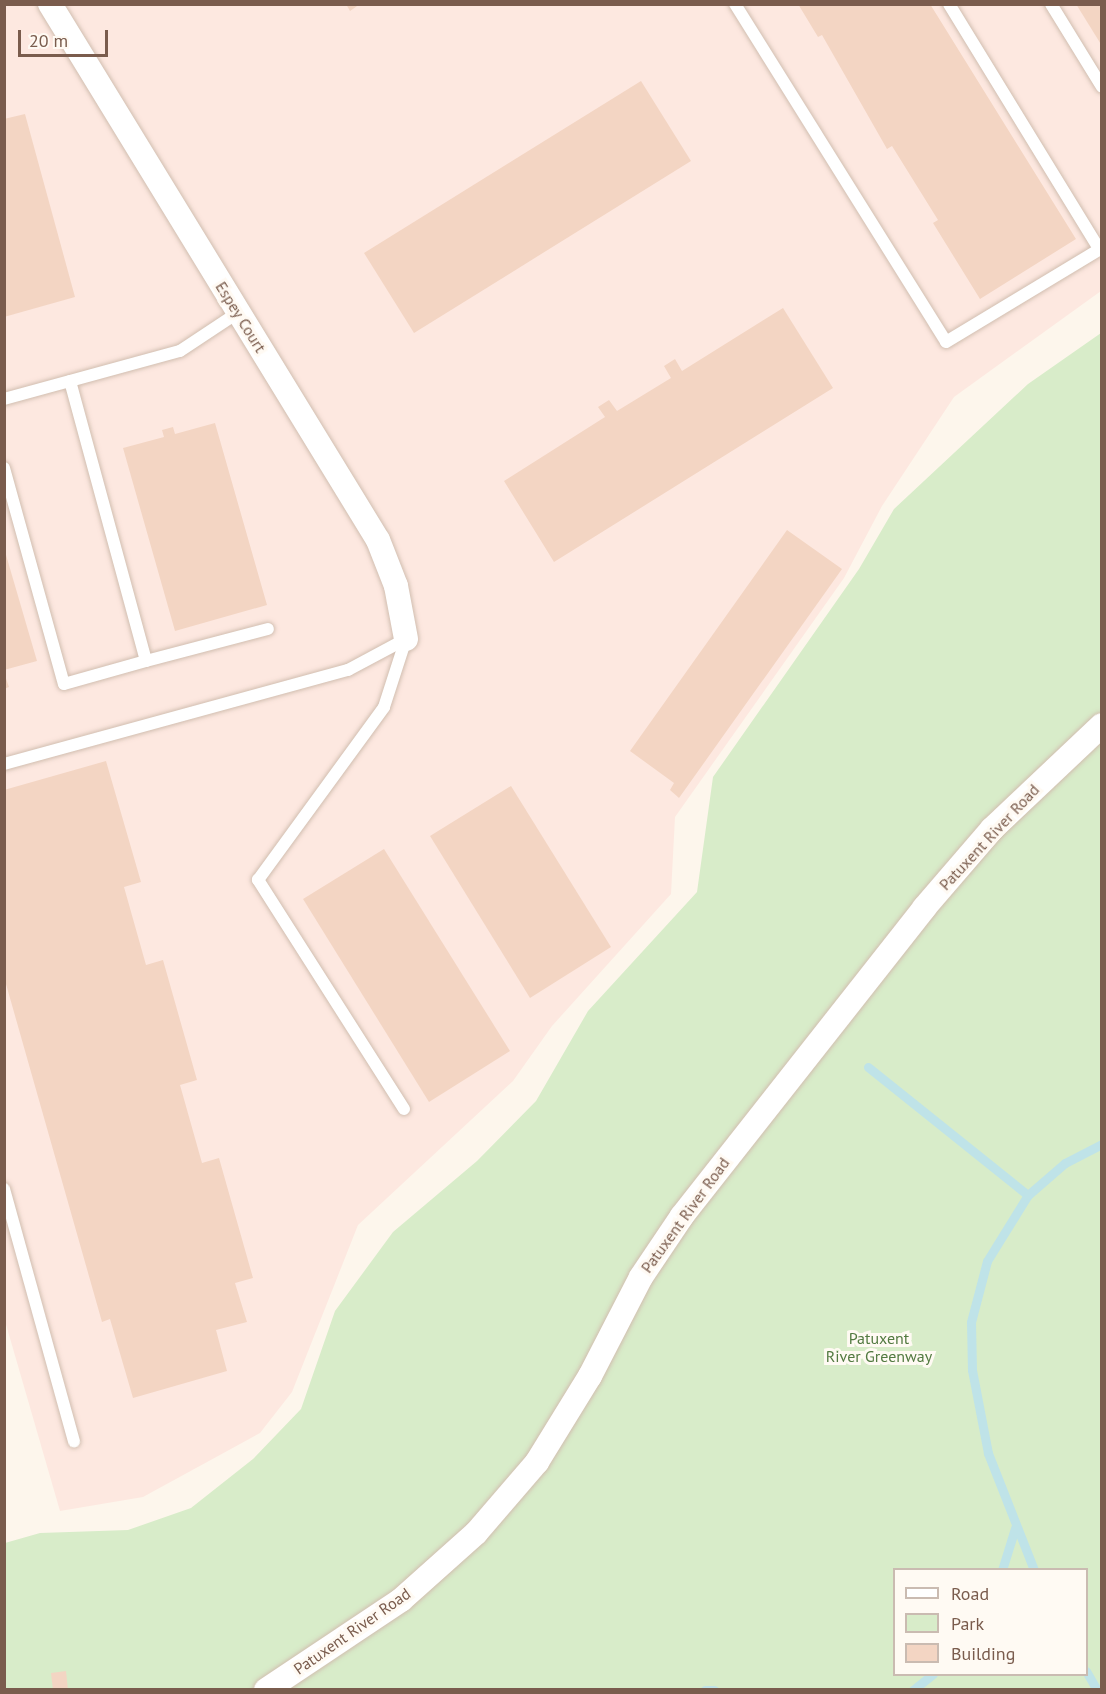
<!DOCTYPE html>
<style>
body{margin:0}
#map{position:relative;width:1106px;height:1694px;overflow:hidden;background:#fdf6ec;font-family:"PT Sans",sans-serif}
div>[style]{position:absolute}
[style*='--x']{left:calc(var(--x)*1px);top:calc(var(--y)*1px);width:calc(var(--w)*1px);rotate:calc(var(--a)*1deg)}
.commercial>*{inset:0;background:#fde8e0}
.green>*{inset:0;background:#d8ecc9}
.stream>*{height:9px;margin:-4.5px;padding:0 4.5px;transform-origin:4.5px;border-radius:4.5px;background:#bfe3e8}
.building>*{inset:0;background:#f3d5c3}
.roads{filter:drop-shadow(0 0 2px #d1beb0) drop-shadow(0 0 2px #d1beb0)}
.lane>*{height:12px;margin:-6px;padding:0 6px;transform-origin:6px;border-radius:6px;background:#fff}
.street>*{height:24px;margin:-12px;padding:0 12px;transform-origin:12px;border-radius:12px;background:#fff}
span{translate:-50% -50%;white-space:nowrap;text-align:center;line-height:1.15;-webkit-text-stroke:6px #fffaf3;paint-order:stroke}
.street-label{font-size:16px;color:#7a5c4d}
.park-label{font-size:16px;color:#537a41}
.frame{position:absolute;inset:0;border:6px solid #7a5c4d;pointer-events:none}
.legend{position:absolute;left:893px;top:1568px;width:195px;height:108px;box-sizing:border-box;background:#fffaf3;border:2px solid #cabbb1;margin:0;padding:8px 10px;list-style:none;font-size:18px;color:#7a5c4d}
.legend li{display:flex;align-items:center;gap:12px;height:30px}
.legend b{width:30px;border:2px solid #cabbb1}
.scale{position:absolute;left:18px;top:30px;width:90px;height:27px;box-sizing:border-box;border:3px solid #7a5c4d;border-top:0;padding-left:8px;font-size:18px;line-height:21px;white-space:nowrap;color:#7a5c4d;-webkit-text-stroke:4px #fffaf3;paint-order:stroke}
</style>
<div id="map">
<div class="commercial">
<div style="clip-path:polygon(5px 5px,1101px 5px,1101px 291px,954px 397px,882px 506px,844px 578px,675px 817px,671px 894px,552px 1026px,513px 1081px,358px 1225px,292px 1392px,260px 1433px,143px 1497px,60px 1511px,5px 1321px)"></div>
</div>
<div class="green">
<div style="clip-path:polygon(evenodd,1101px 333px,1101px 1689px,5px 1690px,5px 1543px,40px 1533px,128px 1530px,191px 1508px,253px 1459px,301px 1409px,335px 1311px,393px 1232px,477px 1161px,536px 1101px,588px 1011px,697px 892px,713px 777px,859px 569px,894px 509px,1028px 384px,1101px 333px,894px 1570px,1086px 1570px,1086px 1674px,894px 1674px,894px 1570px)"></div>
</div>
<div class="stream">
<div style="--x:868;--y:1067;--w:205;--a:38.7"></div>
<div style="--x:1002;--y:1570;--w:44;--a:-72.8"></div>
<div style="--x:1034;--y:1570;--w:126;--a:-111.5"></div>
<div style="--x:988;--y:1453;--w:85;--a:-100.9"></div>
<div style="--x:972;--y:1370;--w:48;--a:-91.2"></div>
<div style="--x:971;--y:1322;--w:63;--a:-75.3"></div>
<div style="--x:987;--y:1261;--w:78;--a:-58.2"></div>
<div style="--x:1028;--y:1195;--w:49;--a:-40.9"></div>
<div style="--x:1065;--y:1163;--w:42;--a:-27.2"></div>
<div style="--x:1086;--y:1671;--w:22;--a:60"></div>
<div style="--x:705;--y:1690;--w:9;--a:0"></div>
<div style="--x:913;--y:1690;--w:26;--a:-39"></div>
</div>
<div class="building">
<div style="clip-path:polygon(346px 4px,360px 4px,350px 11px)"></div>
<div style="clip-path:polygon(798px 4px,930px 4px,1076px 239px,980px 299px,933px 223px,938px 220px,892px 146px,887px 149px,822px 35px,818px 37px)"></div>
<div style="clip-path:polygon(1076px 4px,1102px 4px,1102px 46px)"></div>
<div style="clip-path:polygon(641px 81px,691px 161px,414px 333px,364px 253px)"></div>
<div style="clip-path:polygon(25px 114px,75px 297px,4px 317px,4px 119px)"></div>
<div style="clip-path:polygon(783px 308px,833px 388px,554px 562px,504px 481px,605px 417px,598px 407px,609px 400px,617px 411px,671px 378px,664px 366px,675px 359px,682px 371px)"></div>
<div style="clip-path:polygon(215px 423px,267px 605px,175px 631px,123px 448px,164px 437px,162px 430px,173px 427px,175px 434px)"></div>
<div style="clip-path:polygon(787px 530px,842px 569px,679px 798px,670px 790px,674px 783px,630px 751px)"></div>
<div style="clip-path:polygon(4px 548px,37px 661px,4px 670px)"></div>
<div style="clip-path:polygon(4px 673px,9px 687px,4px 689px)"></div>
<div style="clip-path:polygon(106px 761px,141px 882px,124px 887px,146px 965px,163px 960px,197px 1080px,180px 1085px,202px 1163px,219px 1158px,253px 1278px,235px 1283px,247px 1322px,216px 1330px,227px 1371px,133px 1398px,110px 1319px,102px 1322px,4px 977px,4px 790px)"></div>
<div style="clip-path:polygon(511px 786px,611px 947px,530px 998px,430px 836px)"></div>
<div style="clip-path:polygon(384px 849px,510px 1051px,429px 1102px,303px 899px)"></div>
<div style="clip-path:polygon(66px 1671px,68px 1690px,53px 1690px,51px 1673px)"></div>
</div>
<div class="roads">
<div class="lane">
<div style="--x:735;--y:4;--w:398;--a:58"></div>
<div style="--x:946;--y:342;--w:182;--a:-31.1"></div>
<div style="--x:949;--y:4;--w:287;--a:58.5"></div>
<div style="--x:1051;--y:4;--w:97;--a:58.4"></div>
<div style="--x:70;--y:381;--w:290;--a:74.8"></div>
<div style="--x:146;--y:661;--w:126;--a:-14.7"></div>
<div style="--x:4;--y:399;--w:182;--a:-15.3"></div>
<div style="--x:180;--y:351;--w:71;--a:-33.5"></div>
<div style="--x:4;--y:468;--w:224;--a:74.5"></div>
<div style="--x:64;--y:684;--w:85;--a:-15.7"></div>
<div style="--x:4;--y:764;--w:357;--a:-15.3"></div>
<div style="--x:348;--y:670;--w:66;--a:-28.1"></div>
<div style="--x:404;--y:1109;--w:272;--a:-122.5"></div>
<div style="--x:258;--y:880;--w:214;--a:-53.9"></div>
<div style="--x:384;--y:707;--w:71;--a:-72.1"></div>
<div style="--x:4;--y:1189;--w:262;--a:74.5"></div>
</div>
<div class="street">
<div style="--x:50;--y:4;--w:628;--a:58.54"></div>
<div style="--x:378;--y:540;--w:49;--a:68.6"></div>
<div style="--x:396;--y:586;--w:54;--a:79.3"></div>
<div style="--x:266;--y:1690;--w:162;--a:-33.7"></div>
<div style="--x:401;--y:1600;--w:101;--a:-41.8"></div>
<div style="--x:476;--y:1533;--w:94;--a:-49.3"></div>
<div style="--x:537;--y:1462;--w:101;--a:-58.4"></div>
<div style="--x:590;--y:1376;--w:111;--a:-62.7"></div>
<div style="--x:641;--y:1277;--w:73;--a:-56.1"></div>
<div style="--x:682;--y:1216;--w:392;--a:-51.8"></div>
<div style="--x:924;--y:908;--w:104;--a:-49.3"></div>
<div style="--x:992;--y:829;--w:151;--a:-43.4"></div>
</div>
</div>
<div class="street-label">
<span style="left:241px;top:317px;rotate:58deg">Espey Court</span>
<span style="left:989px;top:837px;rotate:-47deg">Patuxent River Road</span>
<span style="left:685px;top:1215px;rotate:-54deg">Patuxent River Road</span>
<span style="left:352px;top:1631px;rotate:-35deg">Patuxent River Road</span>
</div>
<div class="park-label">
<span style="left:879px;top:1347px">Patuxent<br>River Greenway</span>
</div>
<div class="frame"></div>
<ul class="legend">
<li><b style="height:8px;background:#fff"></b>Road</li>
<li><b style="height:16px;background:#d8ecc9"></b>Park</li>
<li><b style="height:16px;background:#f3d5c3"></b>Building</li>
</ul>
<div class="scale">20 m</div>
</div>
